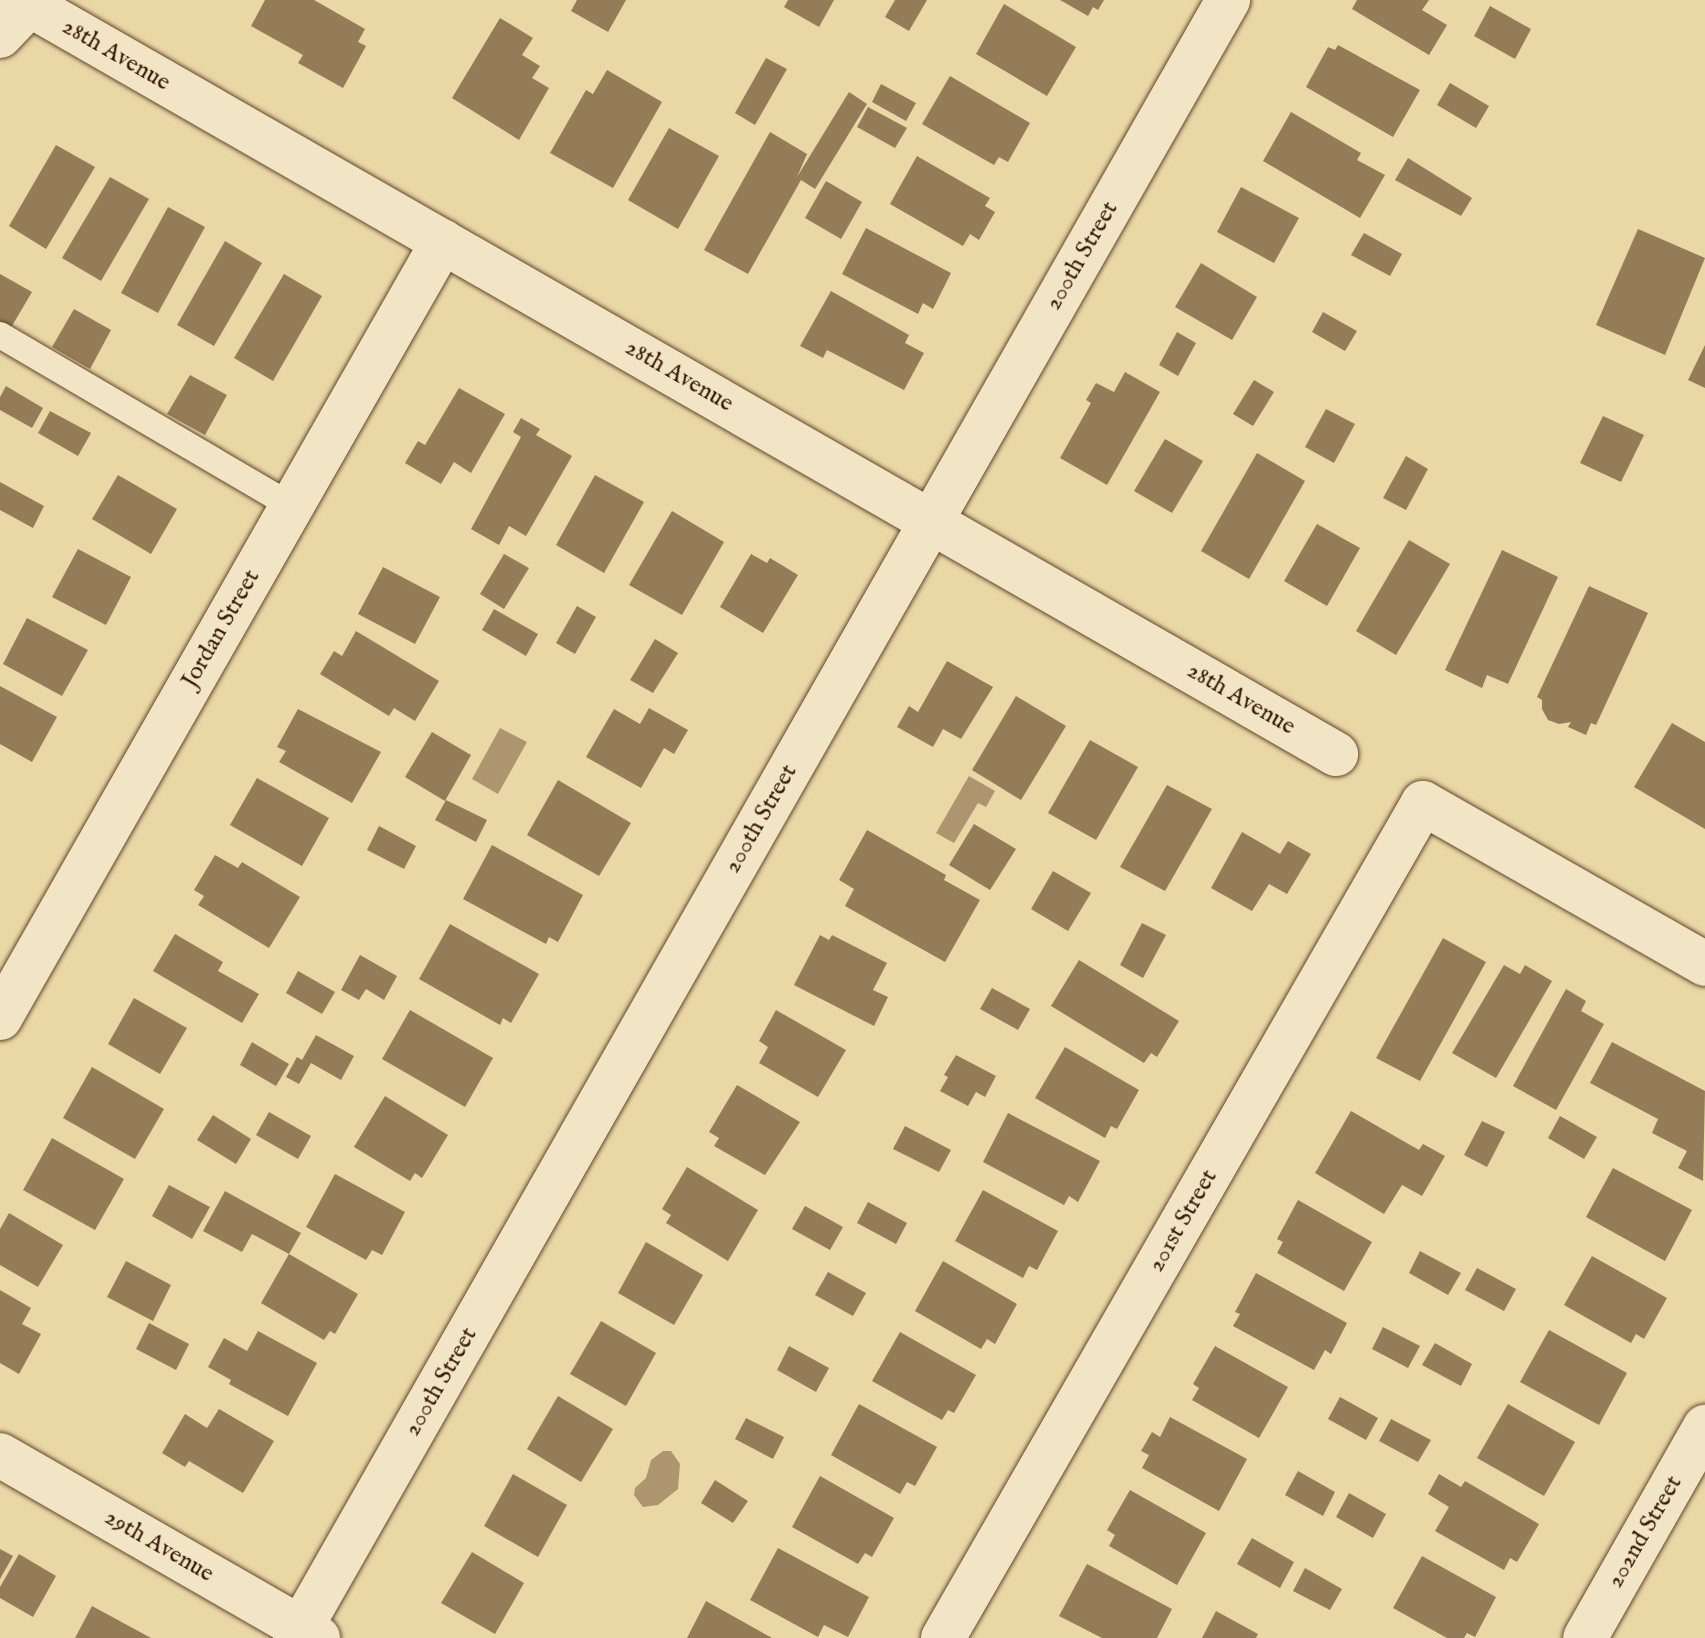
<!DOCTYPE html>
<style>
body{margin:0}
#map{position:relative;width:1705px;height:1638px;overflow:hidden;background:#ead7a6;font-family:"IM FELL English",serif}
div>[style]{position:absolute}
[style*='--x']{left:calc(var(--x)*1px);top:calc(var(--y)*1px);width:calc(var(--w)*1px);rotate:calc(var(--a)*1deg)}
.water>*{inset:0;background:#ad966f}
.building>*{inset:0;background:#947c58}
.roads{filter:drop-shadow(0 0 2px #63482c) drop-shadow(0 0 2px #63482c)}
.service>*{height:26px;margin:-13px;padding:0 13px;transform-origin:13px;border-radius:13px;background:#f1e5c5}
.minor>*{height:44px;margin:-22px;padding:0 22px;transform-origin:22px;border-radius:22px;background:#f1e5c5}
.secondary>*{height:44px;margin:-22px;padding:0 22px;transform-origin:22px;border-radius:22px;background:#f1e5c5}
span{translate:-50% -50%;white-space:nowrap;text-align:center;line-height:1.15;-webkit-text-stroke:8px #f1e5c5;paint-order:stroke}
.street-label{font-size:24px;color:#361904}
</style>
<div id="map">
<div class="water">
<div style="clip-path:polygon(500px 728px,527px 742px,498px 794px,472px 779px)"></div>
<div style="clip-path:polygon(969px 776px,995px 791px,986px 807px,978px 803px,954px 843px,936px 833px)"></div>
<div style="clip-path:polygon(663px 1451px,671px 1451px,680px 1464px,678px 1489px,658px 1505px,643px 1507px,634px 1495px,635px 1488px,646px 1478px,651px 1460px)"></div>
</div>
<div class="building">
<div style="clip-path:polygon(265px 0,314px 0,365px 29px,358px 42px,366px 46px,343px 88px,298px 63px,303px 55px,251px 26px)"></div>
<div style="clip-path:polygon(577px 0,626px 0,608px 32px,571px 11px)"></div>
<div style="clip-path:polygon(788px 0,834px 0,819px 27px,784px 7px)"></div>
<div style="clip-path:polygon(895px 0,927px 0,909px 31px,885px 17px)"></div>
<div style="clip-path:polygon(1060px 0,1104px 0,1098px 10px,1093px 7px,1088px 16px)"></div>
<div style="clip-path:polygon(1357px 0,1429px 0,1422px 10px,1447px 25px,1429px 55px,1352px 9px)"></div>
<div style="clip-path:polygon(1004px 4px,1076px 47px,1047px 96px,976px 54px)"></div>
<div style="clip-path:polygon(1490px 6px,1531px 29px,1515px 59px,1474px 36px)"></div>
<div style="clip-path:polygon(500px 18px,533px 38px,522px 55px,540px 66px,532px 78px,549px 88px,519px 140px,452px 98px)"></div>
<div style="clip-path:polygon(1338px 45px,1420px 90px,1393px 137px,1306px 87px,1328px 47px,1335px 50px)"></div>
<div style="clip-path:polygon(766px 58px,787px 69px,755px 125px,735px 113px)"></div>
<div style="clip-path:polygon(607px 70px,662px 102px,613px 188px,550px 153px,586px 90px,593px 94px)"></div>
<div style="clip-path:polygon(950px 76px,1030px 123px,1008px 162px,999px 157px,994px 165px,922px 124px)"></div>
<div style="clip-path:polygon(1450px 83px,1489px 106px,1476px 128px,1437px 105px)"></div>
<div style="clip-path:polygon(881px 84px,916px 103px,906px 121px,872px 102px)"></div>
<div style="clip-path:polygon(849px 92px,867px 104px,815px 189px,801px 180px,748px 274px,704px 250px,770px 132px,807px 154px,797px 177px)"></div>
<div style="clip-path:polygon(868px 107px,907px 128px,895px 148px,857px 127px)"></div>
<div style="clip-path:polygon(1291px 112px,1361px 153px,1357px 160px,1385px 175px,1360px 218px,1263px 161px)"></div>
<div style="clip-path:polygon(669px 128px,719px 156px,678px 229px,628px 200px)"></div>
<div style="clip-path:polygon(56px 145px,95px 167px,46px 249px,9px 226px)"></div>
<div style="clip-path:polygon(917px 156px,990px 198px,985px 206px,995px 212px,979px 240px,970px 234px,963px 246px,890px 204px)"></div>
<div style="clip-path:polygon(1408px 158px,1472px 198px,1461px 216px,1395px 180px)"></div>
<div style="clip-path:polygon(110px 177px,149px 199px,101px 281px,62px 258px)"></div>
<div style="clip-path:polygon(826px 181px,862px 202px,841px 239px,805px 218px)"></div>
<div style="clip-path:polygon(1241px 187px,1299px 218px,1274px 263px,1217px 232px)"></div>
<div style="clip-path:polygon(168px 207px,205px 227px,158px 313px,121px 293px)"></div>
<div style="clip-path:polygon(866px 228px,951px 273px,933px 309px,923px 303px,918px 314px,842px 274px)"></div>
<div style="clip-path:polygon(1638px 229px,1705px 258px,1665px 355px,1596px 325px)"></div>
<div style="clip-path:polygon(1364px 233px,1402px 254px,1390px 276px,1351px 255px)"></div>
<div style="clip-path:polygon(225px 241px,262px 263px,214px 346px,177px 325px)"></div>
<div style="clip-path:polygon(1201px 263px,1257px 297px,1232px 340px,1175px 307px)"></div>
<div style="clip-path:polygon(0 274px,32px 292px,9px 331px,0 325px)"></div>
<div style="clip-path:polygon(284px 274px,322px 296px,273px 381px,234px 358px)"></div>
<div style="clip-path:polygon(831px 291px,909px 335px,905px 343px,924px 353px,904px 390px,827px 350px,823px 358px,800px 346px)"></div>
<div style="clip-path:polygon(74px 309px,111px 330px,90px 369px,52px 347px)"></div>
<div style="clip-path:polygon(1323px 312px,1357px 331px,1345px 351px,1312px 332px)"></div>
<div style="clip-path:polygon(1177px 332px,1196px 343px,1178px 376px,1159px 365px)"></div>
<div style="clip-path:polygon(1705px 345px,1705px 388px,1688px 380px)"></div>
<div style="clip-path:polygon(1125px 372px,1160px 392px,1107px 485px,1060px 458px,1091px 403px,1086px 400px,1096px 383px,1114px 392px)"></div>
<div style="clip-path:polygon(190px 375px,227px 395px,205px 435px,167px 414px)"></div>
<div style="clip-path:polygon(1254px 380px,1274px 392px,1253px 426px,1233px 414px)"></div>
<div style="clip-path:polygon(6px 386px,43px 408px,32px 428px,0 410px,0 397px)"></div>
<div style="clip-path:polygon(459px 388px,505px 414px,471px 473px,454px 462px,441px 484px,405px 463px,418px 441px,425px 445px)"></div>
<div style="clip-path:polygon(1326px 409px,1355px 424px,1334px 463px,1305px 447px)"></div>
<div style="clip-path:polygon(50px 411px,91px 433px,78px 456px,38px 433px)"></div>
<div style="clip-path:polygon(1603px 416px,1644px 435px,1621px 482px,1580px 463px)"></div>
<div style="clip-path:polygon(521px 418px,540px 429px,536px 435px,572px 456px,526px 536px,509px 526px,499px 545px,471px 529px,521px 437px,513px 432px)"></div>
<div style="clip-path:polygon(1165px 439px,1203px 461px,1172px 513px,1134px 491px)"></div>
<div style="clip-path:polygon(1257px 453px,1305px 481px,1249px 579px,1201px 551px)"></div>
<div style="clip-path:polygon(1406px 456px,1428px 469px,1406px 510px,1383px 498px)"></div>
<div style="clip-path:polygon(118px 475px,177px 509px,151px 554px,92px 519px)"></div>
<div style="clip-path:polygon(595px 475px,644px 502px,604px 573px,556px 545px)"></div>
<div style="clip-path:polygon(0 482px,44px 506px,33px 528px,0 510px)"></div>
<div style="clip-path:polygon(672px 511px,724px 542px,682px 615px,629px 585px)"></div>
<div style="clip-path:polygon(1317px 524px,1360px 548px,1327px 606px,1284px 581px)"></div>
<div style="clip-path:polygon(1409px 540px,1450px 564px,1396px 655px,1356px 631px)"></div>
<div style="clip-path:polygon(78px 549px,131px 577px,106px 625px,52px 597px)"></div>
<div style="clip-path:polygon(1502px 550px,1558px 577px,1508px 684px,1487px 675px,1482px 688px,1445px 670px)"></div>
<div style="clip-path:polygon(504px 554px,529px 568px,504px 609px,480px 594px)"></div>
<div style="clip-path:polygon(751px 554px,767px 563px,770px 558px,798px 575px,763px 633px,720px 607px)"></div>
<div style="clip-path:polygon(383px 567px,440px 597px,415px 644px,358px 614px)"></div>
<div style="clip-path:polygon(1589px 586px,1648px 613px,1596px 725px,1591px 723px,1586px 735px,1568px 727px,1571px 722px,1559px 724px,1548px 720px,1542px 709px,1542px 700px,1537px 697px)"></div>
<div style="clip-path:polygon(577px 606px,596px 617px,575px 654px,556px 643px)"></div>
<div style="clip-path:polygon(494px 609px,538px 634px,526px 656px,482px 630px)"></div>
<div style="clip-path:polygon(27px 618px,88px 650px,62px 696px,3px 664px)"></div>
<div style="clip-path:polygon(356px 631px,439px 681px,415px 721px,394px 708px,389px 716px,320px 674px,334px 651px,342px 656px)"></div>
<div style="clip-path:polygon(655px 639px,678px 653px,653px 693px,630px 680px)"></div>
<div style="clip-path:polygon(947px 661px,993px 687px,961px 739px,943px 729px,933px 747px,897px 727px,909px 706px,918px 712px)"></div>
<div style="clip-path:polygon(0 686px,57px 717px,32px 762px,0 744px)"></div>
<div style="clip-path:polygon(1016px 696px,1066px 726px,1021px 800px,972px 770px)"></div>
<div style="clip-path:polygon(649px 708px,688px 730px,674px 754px,664px 748px,641px 788px,586px 757px,614px 709px,640px 724px)"></div>
<div style="clip-path:polygon(298px 709px,381px 752px,352px 803px,279px 762px,286px 751px,277px 747px)"></div>
<div style="clip-path:polygon(1672px 723px,1705px 742px,1705px 829px,1634px 787px)"></div>
<div style="clip-path:polygon(432px 732px,471px 755px,445px 801px,405px 777px)"></div>
<div style="clip-path:polygon(1090px 740px,1138px 767px,1096px 840px,1048px 813px)"></div>
<div style="clip-path:polygon(257px 778px,329px 818px,302px 866px,230px 825px)"></div>
<div style="clip-path:polygon(558px 780px,631px 823px,599px 876px,527px 835px)"></div>
<div style="clip-path:polygon(1167px 785px,1212px 809px,1165px 891px,1120px 867px)"></div>
<div style="clip-path:polygon(446px 800px,487px 820px,476px 842px,435px 820px)"></div>
<div style="clip-path:polygon(974px 824px,1016px 849px,990px 890px,949px 865px)"></div>
<div style="clip-path:polygon(379px 826px,416px 846px,404px 869px,367px 850px)"></div>
<div style="clip-path:polygon(867px 830px,946px 875px,944px 880px,980px 900px,945px 962px,845px 906px,854px 889px,839px 880px)"></div>
<div style="clip-path:polygon(1242px 832px,1280px 854px,1288px 841px,1311px 854px,1287px 894px,1269px 884px,1252px 911px,1211px 888px)"></div>
<div style="clip-path:polygon(492px 845px,583px 895px,558px 942px,549px 937px,546px 944px,463px 899px)"></div>
<div style="clip-path:polygon(215px 855px,238px 868px,242px 862px,300px 897px,269px 948px,198px 905px,204px 896px,194px 890px)"></div>
<div style="clip-path:polygon(1053px 871px,1091px 893px,1068px 931px,1031px 909px)"></div>
<div style="clip-path:polygon(1142px 923px,1166px 935px,1143px 978px,1120px 965px)"></div>
<div style="clip-path:polygon(450px 924px,539px 974px,511px 1023px,503px 1018px,500px 1025px,419px 979px)"></div>
<div style="clip-path:polygon(175px 934px,223px 962px,218px 971px,259px 994px,242px 1023px,153px 971px)"></div>
<div style="clip-path:polygon(820px 935px,829px 940px,832px 935px,887px 963px,873px 990px,888px 997px,874px 1026px,794px 985px)"></div>
<div style="clip-path:polygon(1443px 938px,1486px 962px,1420px 1081px,1376px 1058px)"></div>
<div style="clip-path:polygon(360px 955px,397px 976px,384px 1000px,366px 989px,359px 1000px,341px 990px)"></div>
<div style="clip-path:polygon(1079px 960px,1179px 1021px,1157px 1057px,1151px 1053px,1144px 1063px,1051px 1006px)"></div>
<div style="clip-path:polygon(1504px 965px,1520px 974px,1525px 965px,1552px 981px,1496px 1078px,1452px 1053px)"></div>
<div style="clip-path:polygon(298px 971px,335px 992px,322px 1014px,286px 993px)"></div>
<div style="clip-path:polygon(992px 988px,1030px 1009px,1018px 1030px,980px 1009px)"></div>
<div style="clip-path:polygon(1566px 989px,1586px 1001px,1581px 1011px,1604px 1024px,1556px 1110px,1513px 1086px)"></div>
<div style="clip-path:polygon(134px 998px,187px 1028px,160px 1074px,108px 1044px)"></div>
<div style="clip-path:polygon(410px 1010px,493px 1058px,465px 1107px,382px 1059px)"></div>
<div style="clip-path:polygon(776px 1010px,846px 1050px,818px 1097px,759px 1063px,768px 1047px,759px 1041px)"></div>
<div style="clip-path:polygon(316px 1035px,354px 1056px,341px 1080px,311px 1063px,299px 1084px,286px 1077px,297px 1057px,302px 1060px)"></div>
<div style="clip-path:polygon(252px 1042px,289px 1064px,276px 1086px,240px 1065px)"></div>
<div style="clip-path:polygon(1612px 1042px,1705px 1091px,1703px 1181px,1678px 1168px,1687px 1151px,1652px 1133px,1658px 1119px,1590px 1083px)"></div>
<div style="clip-path:polygon(1065px 1047px,1139px 1090px,1117px 1129px,1111px 1126px,1105px 1138px,1035px 1098px)"></div>
<div style="clip-path:polygon(956px 1055px,996px 1076px,985px 1097px,976px 1092px,968px 1106px,940px 1091px,948px 1077px,944px 1075px)"></div>
<div style="clip-path:polygon(92px 1067px,164px 1109px,135px 1159px,63px 1118px)"></div>
<div style="clip-path:polygon(737px 1085px,800px 1122px,765px 1175px,714px 1146px,719px 1138px,709px 1132px)"></div>
<div style="clip-path:polygon(385px 1096px,448px 1135px,422px 1178px,415px 1173px,410px 1181px,354px 1147px)"></div>
<div style="clip-path:polygon(1351px 1111px,1419px 1150px,1423px 1144px,1445px 1156px,1422px 1196px,1402px 1185px,1384px 1214px,1315px 1173px)"></div>
<div style="clip-path:polygon(269px 1112px,311px 1136px,298px 1159px,256px 1135px)"></div>
<div style="clip-path:polygon(1008px 1113px,1100px 1161px,1078px 1202px,1069px 1196px,1064px 1205px,983px 1162px)"></div>
<div style="clip-path:polygon(213px 1115px,251px 1139px,236px 1164px,197px 1140px)"></div>
<div style="clip-path:polygon(1560px 1116px,1597px 1137px,1584px 1159px,1548px 1138px)"></div>
<div style="clip-path:polygon(1482px 1121px,1505px 1132px,1487px 1167px,1464px 1155px)"></div>
<div style="clip-path:polygon(905px 1126px,951px 1150px,939px 1172px,893px 1149px)"></div>
<div style="clip-path:polygon(52px 1138px,124px 1179px,95px 1230px,23px 1190px)"></div>
<div style="clip-path:polygon(687px 1167px,758px 1210px,728px 1261px,666px 1223px,671px 1215px,662px 1209px)"></div>
<div style="clip-path:polygon(1613px 1168px,1692px 1210px,1665px 1261px,1586px 1217px)"></div>
<div style="clip-path:polygon(335px 1174px,405px 1212px,382px 1255px,372px 1250px,366px 1260px,306px 1227px)"></div>
<div style="clip-path:polygon(169px 1185px,210px 1207px,192px 1239px,152px 1216px)"></div>
<div style="clip-path:polygon(983px 1190px,1058px 1231px,1037px 1270px,1029px 1266px,1023px 1278px,955px 1241px)"></div>
<div style="clip-path:polygon(225px 1191px,301px 1233px,289px 1254px,252px 1234px,242px 1252px,203px 1231px)"></div>
<div style="clip-path:polygon(1298px 1200px,1372px 1242px,1344px 1291px,1277px 1253px,1283px 1242px,1277px 1239px)"></div>
<div style="clip-path:polygon(868px 1202px,907px 1223px,896px 1244px,857px 1223px)"></div>
<div style="clip-path:polygon(805px 1206px,843px 1227px,830px 1250px,792px 1229px)"></div>
<div style="clip-path:polygon(9px 1213px,63px 1245px,38px 1287px,0 1265px,0 1229px)"></div>
<div style="clip-path:polygon(646px 1242px,703px 1275px,674px 1325px,618px 1293px)"></div>
<div style="clip-path:polygon(1420px 1251px,1461px 1273px,1448px 1295px,1409px 1273px)"></div>
<div style="clip-path:polygon(289px 1254px,358px 1294px,335px 1334px,330px 1331px,324px 1340px,261px 1303px)"></div>
<div style="clip-path:polygon(1592px 1256px,1667px 1298px,1644px 1339px,1636px 1334px,1631px 1343px,1564px 1305px)"></div>
<div style="clip-path:polygon(126px 1261px,171px 1285px,153px 1321px,107px 1297px)"></div>
<div style="clip-path:polygon(943px 1261px,1017px 1304px,995px 1344px,987px 1339px,981px 1349px,915px 1311px)"></div>
<div style="clip-path:polygon(1477px 1268px,1516px 1289px,1504px 1311px,1465px 1290px)"></div>
<div style="clip-path:polygon(828px 1272px,866px 1293px,853px 1316px,815px 1295px)"></div>
<div style="clip-path:polygon(1256px 1273px,1347px 1323px,1331px 1354px,1325px 1350px,1314px 1370px,1233px 1326px,1240px 1314px,1235px 1312px)"></div>
<div style="clip-path:polygon(0 1290px,31px 1308px,22px 1324px,41px 1334px,19px 1374px,0 1363px)"></div>
<div style="clip-path:polygon(601px 1321px,656px 1353px,626px 1406px,570px 1374px)"></div>
<div style="clip-path:polygon(149px 1323px,189px 1344px,176px 1370px,136px 1349px)"></div>
<div style="clip-path:polygon(1383px 1327px,1420px 1346px,1408px 1368px,1372px 1349px)"></div>
<div style="clip-path:polygon(1549px 1330px,1627px 1373px,1599px 1425px,1520px 1382px)"></div>
<div style="clip-path:polygon(258px 1331px,317px 1363px,288px 1416px,229px 1384px,231px 1380px,208px 1367px,224px 1338px,247px 1351px)"></div>
<div style="clip-path:polygon(900px 1332px,976px 1375px,954px 1413px,948px 1410px,942px 1420px,872px 1381px)"></div>
<div style="clip-path:polygon(1435px 1343px,1472px 1364px,1461px 1386px,1422px 1365px)"></div>
<div style="clip-path:polygon(789px 1346px,829px 1368px,816px 1392px,777px 1370px)"></div>
<div style="clip-path:polygon(1215px 1346px,1288px 1387px,1259px 1438px,1192px 1400px,1199px 1388px,1193px 1384px)"></div>
<div style="clip-path:polygon(558px 1396px,613px 1429px,581px 1482px,527px 1449px)"></div>
<div style="clip-path:polygon(1340px 1397px,1378px 1418px,1366px 1440px,1328px 1419px)"></div>
<div style="clip-path:polygon(859px 1404px,937px 1447px,915px 1486px,907px 1482px,900px 1494px,831px 1455px)"></div>
<div style="clip-path:polygon(1508px 1404px,1575px 1442px,1544px 1496px,1477px 1458px)"></div>
<div style="clip-path:polygon(219px 1409px,274px 1441px,243px 1493px,189px 1461px,185px 1467px,162px 1453px,185px 1414px,207px 1428px)"></div>
<div style="clip-path:polygon(1170px 1417px,1247px 1459px,1219px 1511px,1142px 1468px,1149px 1455px,1141px 1451px,1152px 1432px,1160px 1437px)"></div>
<div style="clip-path:polygon(746px 1418px,784px 1437px,773px 1459px,735px 1439px)"></div>
<div style="clip-path:polygon(1391px 1419px,1431px 1440px,1418px 1462px,1379px 1441px)"></div>
<div style="clip-path:polygon(1298px 1471px,1335px 1492px,1323px 1516px,1285px 1495px)"></div>
<div style="clip-path:polygon(513px 1474px,567px 1505px,538px 1557px,484px 1526px)"></div>
<div style="clip-path:polygon(1439px 1474px,1461px 1487px,1465px 1481px,1539px 1524px,1517px 1562px,1510px 1558px,1504px 1570px,1435px 1531px,1449px 1507px,1428px 1494px)"></div>
<div style="clip-path:polygon(820px 1476px,894px 1518px,872px 1557px,865px 1553px,858px 1564px,792px 1527px)"></div>
<div style="clip-path:polygon(715px 1480px,748px 1501px,733px 1523px,701px 1503px)"></div>
<div style="clip-path:polygon(1130px 1490px,1206px 1533px,1177px 1585px,1109px 1546px,1115px 1535px,1107px 1530px)"></div>
<div style="clip-path:polygon(1349px 1493px,1386px 1514px,1373px 1538px,1336px 1517px)"></div>
<div style="clip-path:polygon(1252px 1538px,1294px 1562px,1280px 1588px,1237px 1564px)"></div>
<div style="clip-path:polygon(778px 1548px,869px 1597px,848px 1637px,824px 1625px,818px 1637px,750px 1600px)"></div>
<div style="clip-path:polygon(0 1549px,13px 1556px,0 1579px)"></div>
<div style="clip-path:polygon(472px 1552px,524px 1583px,495px 1634px,441px 1603px)"></div>
<div style="clip-path:polygon(19px 1554px,56px 1576px,33px 1617px,0 1598px,0 1587px)"></div>
<div style="clip-path:polygon(1422px 1556px,1496px 1597px,1475px 1637px,1467px 1633px,1464px 1638px,1447px 1638px,1393px 1608px)"></div>
<div style="clip-path:polygon(1087px 1564px,1172px 1609px,1157px 1638px,1102px 1638px,1059px 1616px)"></div>
<div style="clip-path:polygon(1305px 1568px,1342px 1589px,1330px 1610px,1293px 1591px)"></div>
<div style="clip-path:polygon(706px 1601px,772px 1638px,687px 1638px)"></div>
<div style="clip-path:polygon(92px 1606px,151px 1638px,75px 1638px)"></div>
<div style="clip-path:polygon(1216px 1611px,1258px 1634px,1256px 1638px,1202px 1638px)"></div>
</div>
<div class="roads">
<div class="service">
<div style="--x:0;--y:335;--w:338;--a:30.4"></div>
</div>
<div class="minor">
<div style="--x:21;--y:0;--w:1516;--a:29.83"></div>
<div style="--x:0;--y:1018;--w:894;--a:-60.31"></div>
<div style="--x:0;--y:1455;--w:367;--a:29.9"></div>
<div style="--x:295;--y:1638;--w:1885;--a:-60.33"></div>
<div style="--x:943;--y:1638;--w:963;--a:-60.11"></div>
<div style="--x:1423;--y:803;--w:325;--a:29.7"></div>
<div style="--x:1585;--y:1638;--w:243;--a:-60.4"></div>
</div>
<div class="secondary">
<div style="--x:0;--y:36;--w:50;--a:-46.6"></div>
</div>
</div>
<div class="street-label">
<span style="left:116px;top:55px;rotate:30deg">28th Avenue</span>
<span style="left:1082px;top:256px;rotate:-60deg">200th Street</span>
<span style="left:679px;top:376px;rotate:30deg">28th Avenue</span>
<span style="left:221px;top:629px;rotate:-60deg">Jordan Street</span>
<span style="left:1241px;top:699px;rotate:30deg">28th Avenue</span>
<span style="left:761px;top:819px;rotate:-60deg">200th Street</span>
<span style="left:1183px;top:1221px;rotate:-60deg">201st Street</span>
<span style="left:441px;top:1382px;rotate:-60deg">200th Street</span>
<span style="left:1645px;top:1532px;rotate:-60deg">202nd Street</span>
<span style="left:159px;top:1546px;rotate:30deg">29th Avenue</span>
</div>
</div>
